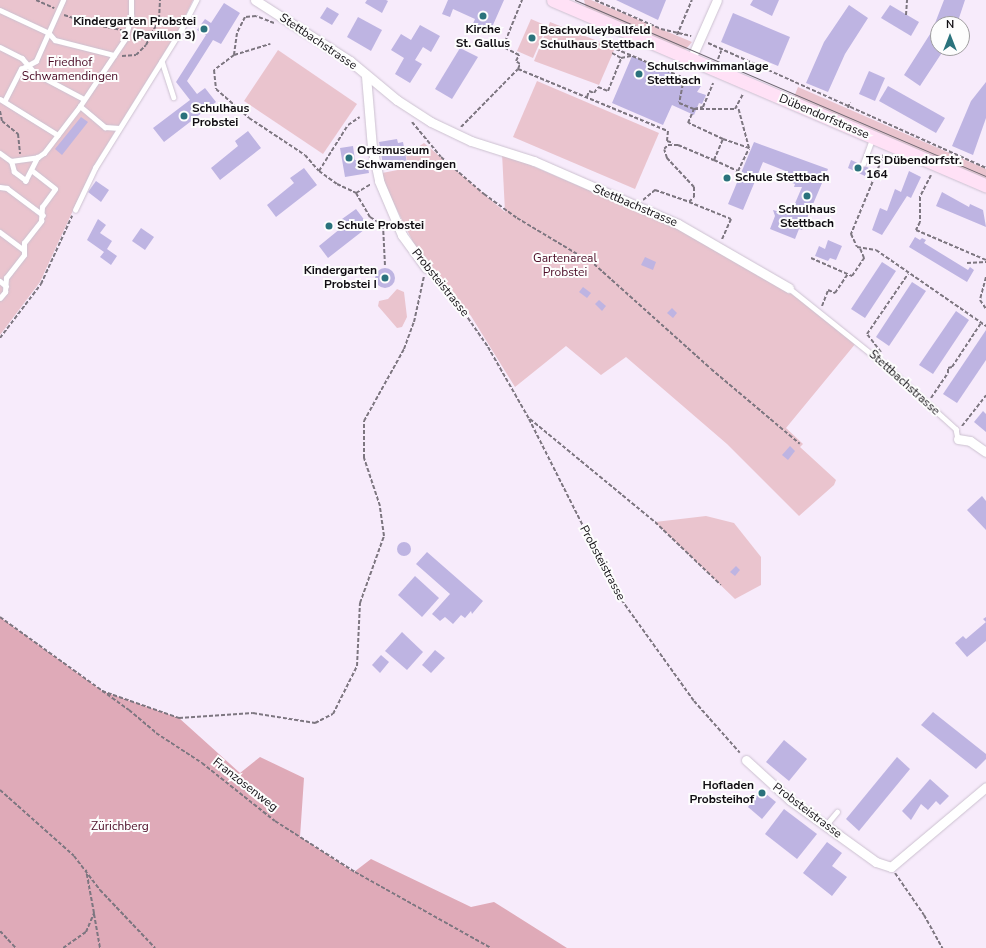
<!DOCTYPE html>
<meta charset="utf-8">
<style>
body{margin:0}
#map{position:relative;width:986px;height:948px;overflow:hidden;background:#f7ebfb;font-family:"Nunito Sans",sans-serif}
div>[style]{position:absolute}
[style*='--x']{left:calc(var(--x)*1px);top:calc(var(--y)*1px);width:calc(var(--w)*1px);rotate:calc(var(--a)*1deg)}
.green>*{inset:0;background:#eac4ce}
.forest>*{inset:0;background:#dfaab8}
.building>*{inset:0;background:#beb4e2}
.round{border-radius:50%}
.path>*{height:2px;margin-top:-1px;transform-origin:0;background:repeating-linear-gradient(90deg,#7d7680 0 4px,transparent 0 6px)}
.roads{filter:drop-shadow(0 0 1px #ccc1d0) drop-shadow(0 0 1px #ccc1d0)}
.lane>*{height:4.5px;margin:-2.25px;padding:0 2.25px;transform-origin:2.25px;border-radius:2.25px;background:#fff}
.street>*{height:9px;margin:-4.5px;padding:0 4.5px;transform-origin:4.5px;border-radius:4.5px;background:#fff}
.secondary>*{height:13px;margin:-6.5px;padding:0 6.5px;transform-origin:6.5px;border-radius:6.5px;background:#ffe1f6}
.tram>*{height:1px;margin:-0.5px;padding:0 0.5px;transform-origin:0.5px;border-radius:0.5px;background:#6d6670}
.dots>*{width:11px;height:11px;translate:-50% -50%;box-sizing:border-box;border:2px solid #fdfdfd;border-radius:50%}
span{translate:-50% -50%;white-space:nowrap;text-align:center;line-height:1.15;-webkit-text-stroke:4px #fdfdfd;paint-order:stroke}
.poi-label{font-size:12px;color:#110e13;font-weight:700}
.right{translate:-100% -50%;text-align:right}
.left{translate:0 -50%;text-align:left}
.street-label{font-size:12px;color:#110e13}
.park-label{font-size:12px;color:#4c0d27}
.north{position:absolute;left:930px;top:16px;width:40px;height:40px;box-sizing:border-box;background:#fdfdfd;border:1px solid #9f9d9f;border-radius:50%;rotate:0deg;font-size:11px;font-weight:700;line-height:16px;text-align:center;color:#110e13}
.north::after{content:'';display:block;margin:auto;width:14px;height:18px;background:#2a727c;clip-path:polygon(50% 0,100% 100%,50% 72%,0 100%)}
</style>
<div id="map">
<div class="green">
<div style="clip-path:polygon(0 0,193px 0,179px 29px,93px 167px,40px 282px,0 335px)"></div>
<div style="clip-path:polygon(584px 0,591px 0,692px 42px,686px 49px,681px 49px,586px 8px)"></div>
<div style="clip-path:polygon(531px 19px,547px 26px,533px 58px,517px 51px)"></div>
<div style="clip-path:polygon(550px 22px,615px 48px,599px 85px,534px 61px)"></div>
<div style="clip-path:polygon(278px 50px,357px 104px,323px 154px,244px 101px)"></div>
<div style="clip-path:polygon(537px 81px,659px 133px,635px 189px,513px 137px)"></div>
<div style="clip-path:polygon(798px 87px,986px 169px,986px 179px,794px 97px)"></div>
<div style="clip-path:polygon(424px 143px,505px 212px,502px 153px,677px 228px,707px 242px,806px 303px,856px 343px,786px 428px,803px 444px,800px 447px,836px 480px,834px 485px,799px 516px,727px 444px,626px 357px,601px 375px,566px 346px,515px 387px,471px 316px,414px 244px,386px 188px,382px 173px,408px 168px,406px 155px)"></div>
<div style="clip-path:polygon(397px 289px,404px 292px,407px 317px,402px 327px,397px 328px,378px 306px,379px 301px,388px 299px)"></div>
<div style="clip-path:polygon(706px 516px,734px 523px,761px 557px,761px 585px,735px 599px,655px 522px)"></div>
</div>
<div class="forest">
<div style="clip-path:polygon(0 617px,102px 691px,179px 718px,240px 773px,260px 757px,304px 778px,300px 837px,354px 872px,371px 859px,471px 907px,494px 902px,567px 948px,0 948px)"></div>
</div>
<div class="building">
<div style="clip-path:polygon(367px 0,386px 0,388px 1px,382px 13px,365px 3px)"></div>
<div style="clip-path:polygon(448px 0,504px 0,489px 34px,472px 26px,475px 19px,453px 9px,450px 17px,442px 14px)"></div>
<div style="clip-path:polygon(616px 0,666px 0,658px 20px)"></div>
<div style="clip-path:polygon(753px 0,779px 0,772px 16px,750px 5px)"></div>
<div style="clip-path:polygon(944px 0,965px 0,957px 24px,938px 24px,938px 48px,945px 48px,920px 86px,904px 75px,932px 31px)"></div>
<div style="clip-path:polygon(224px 3px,240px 13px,221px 44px,213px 40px,187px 81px,197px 94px,205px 88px,216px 102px,164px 142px,153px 128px,190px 100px,176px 82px,206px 35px,197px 30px,205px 19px,211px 23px)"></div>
<div style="clip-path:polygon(849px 5px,868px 18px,845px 54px,828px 92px,806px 83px,824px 42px)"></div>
<div style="clip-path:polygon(890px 5px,919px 22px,911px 36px,881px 18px)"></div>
<div style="clip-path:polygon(327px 7px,339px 14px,332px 25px,320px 18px)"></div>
<div style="clip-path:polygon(733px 13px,790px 37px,778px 66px,721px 42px)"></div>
<div style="clip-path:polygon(358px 17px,382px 30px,371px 51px,347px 37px)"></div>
<div style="clip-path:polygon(420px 25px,440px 36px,431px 52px,423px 47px,415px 60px,422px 64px,410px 83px,395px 74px,404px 58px,391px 50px,401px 34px,411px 40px)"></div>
<div style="clip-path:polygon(460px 48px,478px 57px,452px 99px,435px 89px)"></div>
<div style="clip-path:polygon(632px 56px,701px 86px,697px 92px,706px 95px,702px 104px,699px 103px,694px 115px,672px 105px,663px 125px,612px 103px)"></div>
<div style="clip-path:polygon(869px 71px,885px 78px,875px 101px,859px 94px)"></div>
<div style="clip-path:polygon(986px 82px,986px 118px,973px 155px,952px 146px,971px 101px)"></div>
<div style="clip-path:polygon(888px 86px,945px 118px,936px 133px,879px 101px)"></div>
<div style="clip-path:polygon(81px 117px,88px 122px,62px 155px,55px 149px)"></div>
<div style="clip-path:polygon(248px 131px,261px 148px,220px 180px,211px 168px,238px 146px,235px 141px)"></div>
<div style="clip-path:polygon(397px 139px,398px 143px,403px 142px,408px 168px,384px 170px,379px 142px)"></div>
<div style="clip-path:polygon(754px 142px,828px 169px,802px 230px,799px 229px,795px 239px,770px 229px,775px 216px,773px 210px,790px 215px,802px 187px,794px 187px,795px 184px,784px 180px,788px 172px,763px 162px,743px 210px,728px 204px)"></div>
<div style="clip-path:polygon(353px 146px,355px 160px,367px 162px,369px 173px,345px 177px,340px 148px)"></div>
<div style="clip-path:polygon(851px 160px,869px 168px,865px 176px,848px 168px)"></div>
<div style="clip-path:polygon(304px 168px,317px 185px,276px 217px,267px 205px,294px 183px,290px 178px)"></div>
<div style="clip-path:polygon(909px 171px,921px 177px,911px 198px,907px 196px,882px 235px,872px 230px,880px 208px,887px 211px,895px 189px,901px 192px)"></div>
<div style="clip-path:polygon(96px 181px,109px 190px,101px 202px,88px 192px)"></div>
<div style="clip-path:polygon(942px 192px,969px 207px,970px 204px,983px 210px,986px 227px,936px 206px)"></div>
<div style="clip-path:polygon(356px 209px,369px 226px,328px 258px,319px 246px,346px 224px,342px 219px)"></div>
<div style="clip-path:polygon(98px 219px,106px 225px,100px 233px,112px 241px,107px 249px,117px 256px,111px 265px,100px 257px,104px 252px,87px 240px)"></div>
<div style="clip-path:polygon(141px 228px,154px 237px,145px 250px,132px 241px)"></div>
<div style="clip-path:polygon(915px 237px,920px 240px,922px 238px,926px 240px,924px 243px,968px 270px,970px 267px,974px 270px,967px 282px,909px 247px)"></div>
<div style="clip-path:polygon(828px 240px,842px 246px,836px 260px,830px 258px,828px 261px,815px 256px,819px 246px,825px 249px)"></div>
<div style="clip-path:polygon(645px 257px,656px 262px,653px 270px,641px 265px)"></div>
<div style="clip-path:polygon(882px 262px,896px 271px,865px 318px,851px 309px)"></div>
<div class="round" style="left:375px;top:268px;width:20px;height:20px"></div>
<div style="clip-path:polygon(912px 282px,926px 291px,889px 346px,876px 337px)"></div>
<div style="clip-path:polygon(583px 287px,591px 293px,587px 298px,579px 292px)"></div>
<div style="clip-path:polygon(599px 300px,606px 306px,602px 311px,595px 304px)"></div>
<div style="clip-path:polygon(672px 308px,677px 313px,673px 318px,667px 313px)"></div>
<div style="clip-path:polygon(956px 311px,969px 320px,933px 374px,919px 365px)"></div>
<div style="clip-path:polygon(986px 330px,986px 360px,957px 403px,943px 394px)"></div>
<div style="clip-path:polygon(983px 411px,986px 414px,986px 432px,974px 422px)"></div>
<div style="clip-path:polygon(790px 446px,795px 451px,788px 460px,782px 455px)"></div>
<div style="clip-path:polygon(982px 496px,986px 501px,986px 530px,967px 510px)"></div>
<div class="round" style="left:397px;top:542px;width:14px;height:14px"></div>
<div style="clip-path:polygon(427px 552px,483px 601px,472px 614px,471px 611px,465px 618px,461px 615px,453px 624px,445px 617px,440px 621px,432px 614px,450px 594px,416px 564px)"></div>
<div style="clip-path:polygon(736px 566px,740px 570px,735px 576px,730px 572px)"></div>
<div style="clip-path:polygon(415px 576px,439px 598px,422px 617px,398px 595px)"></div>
<div style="clip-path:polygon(986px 617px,986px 641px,967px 657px,955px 643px,963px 636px,966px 639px,986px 622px,983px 619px)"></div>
<div style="clip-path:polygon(402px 632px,423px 652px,407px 670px,385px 651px)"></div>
<div style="clip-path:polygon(435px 650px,445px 658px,431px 673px,422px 665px)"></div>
<div style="clip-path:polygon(381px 655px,389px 662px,380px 673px,372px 665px)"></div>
<div style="clip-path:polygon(933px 712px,986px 754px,986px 759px,976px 769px,921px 725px)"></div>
<div style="clip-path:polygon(784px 740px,807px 759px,789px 781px,766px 762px)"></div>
<div style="clip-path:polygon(897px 757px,910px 769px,859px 831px,846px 819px)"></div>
<div style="clip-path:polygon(930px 779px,949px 796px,940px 805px,936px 801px,928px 810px,921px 804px,911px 820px,902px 811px)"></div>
<div style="clip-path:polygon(761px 790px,776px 802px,762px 819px,748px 807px)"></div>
<div style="clip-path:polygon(784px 809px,817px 834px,797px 859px,765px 834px)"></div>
<div style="clip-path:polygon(827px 842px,842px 853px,832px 866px,847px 877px,832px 896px,803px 873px)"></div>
</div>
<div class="path">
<div style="--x:36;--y:0;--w:20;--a:24"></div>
<div style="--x:595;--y:0;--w:72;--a:23.7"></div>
<div style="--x:661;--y:29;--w:31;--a:13"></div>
<div style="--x:64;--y:15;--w:28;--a:18"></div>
<div style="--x:91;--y:24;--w:31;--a:11"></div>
<div style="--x:906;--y:15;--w:15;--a:-86"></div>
<div style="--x:274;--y:23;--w:19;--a:-159"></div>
<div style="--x:256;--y:16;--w:11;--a:175"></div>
<div style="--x:245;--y:17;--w:18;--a:117"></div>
<div style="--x:237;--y:33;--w:22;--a:98"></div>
<div style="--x:234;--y:55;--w:25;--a:143"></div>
<div style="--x:214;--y:70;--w:19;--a:84"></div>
<div style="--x:216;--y:89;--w:44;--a:41.3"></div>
<div style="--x:249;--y:118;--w:67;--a:33.5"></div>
<div style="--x:305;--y:155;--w:21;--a:49"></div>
<div style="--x:319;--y:171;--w:22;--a:36"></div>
<div style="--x:337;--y:184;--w:21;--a:25"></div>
<div style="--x:356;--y:193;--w:17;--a:-31"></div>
<div style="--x:677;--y:35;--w:38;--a:-67"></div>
<div style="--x:619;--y:41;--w:9;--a:111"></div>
<div style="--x:616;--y:49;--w:74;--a:23.1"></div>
<div style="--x:684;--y:78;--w:25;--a:101"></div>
<div style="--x:679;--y:103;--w:16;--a:22"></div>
<div style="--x:694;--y:109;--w:9;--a:-13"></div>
<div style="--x:703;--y:107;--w:26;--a:-67"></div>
<div style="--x:708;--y:43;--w:305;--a:24.2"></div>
<div style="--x:612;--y:53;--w:10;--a:29"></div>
<div style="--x:234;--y:55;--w:38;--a:-17"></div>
<div style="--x:122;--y:56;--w:14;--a:-4"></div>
<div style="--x:136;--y:55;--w:14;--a:-45"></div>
<div style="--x:146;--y:45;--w:29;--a:-63"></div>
<div style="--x:159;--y:19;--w:19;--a:-87"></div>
<div style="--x:718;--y:59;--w:9;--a:-69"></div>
<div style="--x:518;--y:69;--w:162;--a:22.5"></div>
<div style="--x:668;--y:131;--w:10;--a:96"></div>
<div style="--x:667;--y:141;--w:6;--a:18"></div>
<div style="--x:587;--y:97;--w:6;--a:-72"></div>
<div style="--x:589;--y:91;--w:5;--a:22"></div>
<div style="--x:594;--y:93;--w:7;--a:-56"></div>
<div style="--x:598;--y:87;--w:11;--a:22"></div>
<div style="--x:608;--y:91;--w:35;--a:-68"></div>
<div style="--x:621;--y:58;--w:10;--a:-11"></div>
<div style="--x:848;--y:108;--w:6;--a:-72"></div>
<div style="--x:0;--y:111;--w:10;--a:79"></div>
<div style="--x:2;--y:121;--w:21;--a:39"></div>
<div style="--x:18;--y:134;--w:20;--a:84"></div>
<div style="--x:412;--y:122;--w:45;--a:50.4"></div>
<div style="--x:441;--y:157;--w:57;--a:40.7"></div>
<div style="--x:484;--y:194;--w:41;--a:36"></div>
<div style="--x:517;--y:218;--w:90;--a:30.9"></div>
<div style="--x:594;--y:264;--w:157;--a:41.9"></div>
<div style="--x:711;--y:369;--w:116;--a:40.1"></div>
<div style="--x:461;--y:127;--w:81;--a:-45.5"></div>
<div style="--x:518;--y:69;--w:5;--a:-68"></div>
<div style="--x:520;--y:64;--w:5;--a:-143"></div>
<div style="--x:516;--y:61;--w:7;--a:-63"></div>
<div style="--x:519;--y:55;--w:18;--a:-153"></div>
<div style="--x:503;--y:47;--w:51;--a:-68"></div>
<div style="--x:723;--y:139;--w:28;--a:19"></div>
<div style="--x:884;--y:154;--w:87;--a:112.4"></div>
<div style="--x:851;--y:234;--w:14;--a:65"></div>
<div style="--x:857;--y:247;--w:19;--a:9"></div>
<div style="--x:876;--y:250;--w:134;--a:34.6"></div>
<div style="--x:714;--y:160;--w:26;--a:25"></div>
<div style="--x:738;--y:171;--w:25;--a:-64"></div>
<div style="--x:749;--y:148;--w:42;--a:-105"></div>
<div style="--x:319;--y:171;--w:54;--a:-57.8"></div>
<div style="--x:348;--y:125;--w:14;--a:-34"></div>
<div style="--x:931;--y:175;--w:25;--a:117"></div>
<div style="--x:920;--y:197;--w:25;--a:90"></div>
<div style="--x:920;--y:222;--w:9;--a:117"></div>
<div style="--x:916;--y:230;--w:76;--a:23.2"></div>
<div style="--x:356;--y:193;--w:28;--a:60"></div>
<div style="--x:370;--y:217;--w:15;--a:32"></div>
<div style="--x:383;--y:225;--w:6;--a:0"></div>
<div style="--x:643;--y:200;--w:16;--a:-40"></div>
<div style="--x:655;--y:190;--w:36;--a:19"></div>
<div style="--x:689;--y:202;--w:7;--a:-45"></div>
<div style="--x:694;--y:197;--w:10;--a:-90"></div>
<div style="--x:694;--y:187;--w:40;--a:-133"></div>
<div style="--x:667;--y:158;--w:9;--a:-108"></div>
<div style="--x:664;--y:149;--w:6;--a:-45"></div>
<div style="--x:668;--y:145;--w:10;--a:0"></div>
<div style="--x:678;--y:145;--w:39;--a:23"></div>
<div style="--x:714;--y:160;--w:23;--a:-67"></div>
<div style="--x:723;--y:139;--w:38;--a:-155"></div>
<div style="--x:688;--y:123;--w:15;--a:-67"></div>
<div style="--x:694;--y:109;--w:41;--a:0"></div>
<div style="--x:735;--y:109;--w:17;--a:-62"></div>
<div style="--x:689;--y:202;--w:45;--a:22"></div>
<div style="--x:731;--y:219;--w:22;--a:114"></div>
<div style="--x:383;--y:225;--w:41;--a:87.2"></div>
<div style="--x:811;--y:258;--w:45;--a:23.7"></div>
<div style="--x:852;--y:276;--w:22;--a:-56"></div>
<div style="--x:864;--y:258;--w:11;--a:-112"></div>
<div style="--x:967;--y:263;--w:19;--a:-3"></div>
<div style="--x:432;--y:274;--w:45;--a:49.5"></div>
<div style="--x:461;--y:308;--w:47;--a:55.3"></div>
<div style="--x:488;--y:347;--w:83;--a:60.3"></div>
<div style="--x:529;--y:419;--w:197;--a:63.2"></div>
<div style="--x:618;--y:595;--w:130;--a:54.4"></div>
<div style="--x:694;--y:701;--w:69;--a:48.5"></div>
<div style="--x:986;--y:277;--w:24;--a:105"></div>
<div style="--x:980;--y:300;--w:11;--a:56"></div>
<div style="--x:822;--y:306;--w:17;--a:-69"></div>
<div style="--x:828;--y:290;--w:8;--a:23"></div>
<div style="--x:835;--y:293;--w:23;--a:-56"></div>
<div style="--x:0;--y:338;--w:68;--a:-52.8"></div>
<div style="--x:41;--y:284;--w:75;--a:-65.5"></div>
<div style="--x:881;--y:352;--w:23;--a:-128"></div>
<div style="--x:867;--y:334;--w:73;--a:-55.7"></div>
<div style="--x:931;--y:398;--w:30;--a:-56"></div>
<div style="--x:948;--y:373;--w:5;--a:-90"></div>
<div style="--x:948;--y:368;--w:4;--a:-14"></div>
<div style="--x:952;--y:367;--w:53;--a:-56.6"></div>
<div style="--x:530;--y:419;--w:162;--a:39.5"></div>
<div style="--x:655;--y:522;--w:91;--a:43.7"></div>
<div style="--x:962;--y:426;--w:39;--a:-52"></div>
<div style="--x:0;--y:617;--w:159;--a:35.8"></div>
<div style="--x:129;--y:710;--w:35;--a:40"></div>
<div style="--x:156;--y:733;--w:55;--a:33.1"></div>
<div style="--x:202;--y:763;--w:93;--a:38.5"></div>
<div style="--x:275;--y:821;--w:95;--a:32.5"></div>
<div style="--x:355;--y:872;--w:156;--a:29.2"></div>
<div style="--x:102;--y:691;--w:82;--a:19.3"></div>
<div style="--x:179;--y:718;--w:74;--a:-3.9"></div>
<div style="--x:253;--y:713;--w:63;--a:9.2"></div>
<div style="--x:315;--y:723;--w:20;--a:-27"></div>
<div style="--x:333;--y:714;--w:54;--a:-63.4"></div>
<div style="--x:357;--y:666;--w:63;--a:-87.3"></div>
<div style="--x:360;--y:603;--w:71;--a:-70.3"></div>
<div style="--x:384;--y:536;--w:30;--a:-98"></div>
<div style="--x:380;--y:506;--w:51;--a:-108.4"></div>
<div style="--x:364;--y:458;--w:37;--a:-90"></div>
<div style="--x:364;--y:421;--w:82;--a:-60.9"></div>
<div style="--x:404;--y:349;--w:29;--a:-70"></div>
<div style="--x:414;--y:322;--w:47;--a:-77.7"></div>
<div style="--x:0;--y:790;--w:99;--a:41.7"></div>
<div style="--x:74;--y:856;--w:43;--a:52.6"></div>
<div style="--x:100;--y:890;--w:80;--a:46.5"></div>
<div style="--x:895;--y:873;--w:51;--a:55.4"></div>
<div style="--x:924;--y:915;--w:38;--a:61"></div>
<div style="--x:94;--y:914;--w:35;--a:80"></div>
<div style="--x:0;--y:931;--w:23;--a:47"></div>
<div style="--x:63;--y:948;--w:28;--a:-35"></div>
<div style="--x:86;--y:932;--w:21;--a:-67"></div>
<div style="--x:94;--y:913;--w:44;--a:-100.5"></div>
</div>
<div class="roads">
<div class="lane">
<div style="--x:0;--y:10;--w:54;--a:25.1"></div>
<div style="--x:49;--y:33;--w:9;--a:49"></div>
<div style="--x:55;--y:40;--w:61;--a:14.3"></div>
<div style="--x:0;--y:47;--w:25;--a:27"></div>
<div style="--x:22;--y:58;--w:20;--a:49"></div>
<div style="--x:35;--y:73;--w:55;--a:28"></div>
<div style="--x:162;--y:61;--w:38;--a:72"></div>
<div style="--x:0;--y:99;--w:68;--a:31.8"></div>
<div style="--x:5;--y:100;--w:35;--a:-63"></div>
<div style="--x:21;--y:69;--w:17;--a:-28"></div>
<div style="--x:36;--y:61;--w:67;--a:-66.1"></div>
<div style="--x:80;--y:106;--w:33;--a:40"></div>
<div style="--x:105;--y:127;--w:14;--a:4"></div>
<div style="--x:0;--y:153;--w:14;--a:36"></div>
<div style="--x:38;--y:157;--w:27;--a:117"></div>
<div style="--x:26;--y:181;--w:15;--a:-143"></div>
<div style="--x:14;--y:172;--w:11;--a:-105"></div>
<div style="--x:11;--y:161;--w:27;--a:-8"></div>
<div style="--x:38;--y:157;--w:7;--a:-34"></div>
<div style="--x:44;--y:153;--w:59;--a:-52.5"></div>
<div style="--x:80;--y:106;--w:81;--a:-56.1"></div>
<div style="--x:125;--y:39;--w:24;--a:-75"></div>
<div style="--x:131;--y:16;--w:16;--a:-90"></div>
<div style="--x:863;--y:164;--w:27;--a:-70"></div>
<div style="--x:0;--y:187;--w:7;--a:8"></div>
<div style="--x:7;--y:188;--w:45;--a:36.9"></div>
<div style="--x:75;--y:210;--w:47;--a:-64.5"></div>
<div style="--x:95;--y:168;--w:163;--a:-58.1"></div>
<div style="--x:181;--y:30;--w:34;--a:-63"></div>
<div style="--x:0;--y:232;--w:30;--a:37"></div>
<div style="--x:0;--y:281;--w:8;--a:40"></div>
<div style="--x:789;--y:288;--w:123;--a:38.7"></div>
<div style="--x:885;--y:365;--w:96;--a:42"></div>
<div style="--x:956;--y:429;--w:10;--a:79"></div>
<div style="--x:0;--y:298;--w:8;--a:-50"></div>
<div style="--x:5;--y:292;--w:14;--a:-86"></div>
<div style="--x:6;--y:278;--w:29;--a:-52"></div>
<div style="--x:24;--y:255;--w:12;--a:-90"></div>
<div style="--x:24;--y:243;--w:28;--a:-52"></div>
<div style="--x:41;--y:221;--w:14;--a:-86"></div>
<div style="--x:42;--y:207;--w:22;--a:-54"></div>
<div style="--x:55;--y:189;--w:28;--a:-142"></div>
<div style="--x:826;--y:825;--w:17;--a:-50"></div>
</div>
<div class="street">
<div style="--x:255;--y:0;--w:113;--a:32.7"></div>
<div style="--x:350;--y:61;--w:61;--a:39.7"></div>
<div style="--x:397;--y:100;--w:40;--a:32.9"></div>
<div style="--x:431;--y:122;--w:44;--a:25.4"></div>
<div style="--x:471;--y:141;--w:66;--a:17.6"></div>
<div style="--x:534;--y:161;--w:157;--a:23.6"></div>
<div style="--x:678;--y:224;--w:128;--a:30"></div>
<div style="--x:691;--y:59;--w:64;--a:-66.2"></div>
<div style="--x:366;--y:76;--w:71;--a:85.2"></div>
<div style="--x:372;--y:147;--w:35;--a:78"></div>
<div style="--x:379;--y:181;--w:59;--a:66.9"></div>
<div style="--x:402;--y:235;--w:41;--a:54"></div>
<div style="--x:958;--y:439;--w:12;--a:9"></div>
<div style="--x:970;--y:441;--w:19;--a:35"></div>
<div style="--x:746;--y:760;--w:59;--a:42.3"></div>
<div style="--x:790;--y:800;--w:106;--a:35.8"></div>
<div style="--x:876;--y:862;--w:16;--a:18"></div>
<div style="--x:891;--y:867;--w:124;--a:-40.1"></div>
</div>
<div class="secondary">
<div style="--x:553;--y:0;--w:471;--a:23.2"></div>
</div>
</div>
<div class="tram">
<div style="--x:575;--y:0;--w:447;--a:23.2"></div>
</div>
<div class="dots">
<div style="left:483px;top:16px;background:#2a727c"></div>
<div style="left:204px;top:29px;background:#2a727c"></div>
<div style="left:532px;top:38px;background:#2a727c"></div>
<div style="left:639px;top:74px;background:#2a727c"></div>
<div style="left:184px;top:116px;background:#2a727c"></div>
<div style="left:349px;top:158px;background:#2a727c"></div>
<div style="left:858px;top:168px;background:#2a727c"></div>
<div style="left:727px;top:178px;background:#2a727c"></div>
<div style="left:807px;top:196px;background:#2a727c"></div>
<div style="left:329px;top:226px;background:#2a727c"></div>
<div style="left:385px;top:278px;background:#2a727c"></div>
<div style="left:762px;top:793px;background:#2a727c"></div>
</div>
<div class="poi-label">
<span class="right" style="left:196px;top:29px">Kindergarten Probstei<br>2 (Pavillon 3)</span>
<span style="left:483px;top:37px">Kirche<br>St. Gallus</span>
<span class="left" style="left:540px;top:38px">Beachvolleyballfeld<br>Schulhaus Stettbach</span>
<span class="left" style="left:647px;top:74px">Schulschwimmanlage<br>Stettbach</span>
<span class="left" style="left:192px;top:116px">Schulhaus<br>Probstei</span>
<span class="left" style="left:357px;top:158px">Ortsmuseum<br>Schwamendingen</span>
<span class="left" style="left:866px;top:168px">TS Dübendorfstr.<br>164</span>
<span class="left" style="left:735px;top:178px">Schule Stettbach</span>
<span style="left:807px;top:217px">Schulhaus<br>Stettbach</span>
<span class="left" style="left:337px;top:226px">Schule Probstei</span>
<span class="right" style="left:377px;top:278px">Kindergarten<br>Probstei I</span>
<span class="right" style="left:754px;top:793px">Hofladen<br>Probsteihof</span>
</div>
<div class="street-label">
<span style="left:318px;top:42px;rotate:34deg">Stettbachstrasse</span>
<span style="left:824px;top:117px;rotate:23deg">Dübendorfstrasse</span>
<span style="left:635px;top:206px;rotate:23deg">Stettbachstrasse</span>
<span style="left:440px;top:283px;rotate:51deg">Probsteistrasse</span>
<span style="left:904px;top:383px;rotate:42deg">Stettbachstrasse</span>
<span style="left:602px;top:563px;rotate:62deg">Probsteistrasse</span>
<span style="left:245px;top:785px;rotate:38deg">Franzosenweg</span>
<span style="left:807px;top:811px;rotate:37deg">Probsteistrasse</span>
</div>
<div class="park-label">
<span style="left:70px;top:70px">Friedhof<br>Schwamendingen</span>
<span style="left:565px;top:266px">Gartenareal<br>Probstei</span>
<span style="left:120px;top:827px">Zürichberg</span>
</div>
<div class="north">N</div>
</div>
